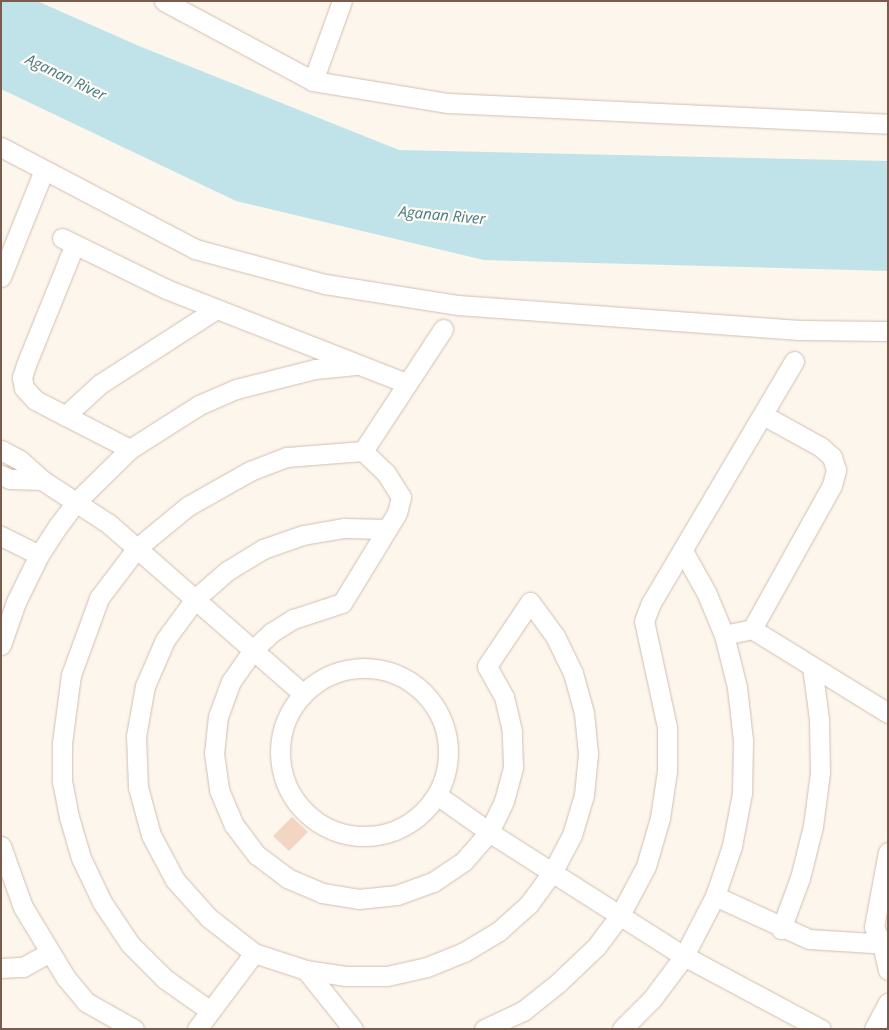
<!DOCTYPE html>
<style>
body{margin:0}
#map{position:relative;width:889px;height:1030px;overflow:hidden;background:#fdf6ec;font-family:"Open Sans",sans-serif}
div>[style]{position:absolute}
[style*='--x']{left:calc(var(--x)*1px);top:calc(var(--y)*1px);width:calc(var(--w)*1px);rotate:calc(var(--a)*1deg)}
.water>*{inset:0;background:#bfe3e8}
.building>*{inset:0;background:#f3d5c3}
.roads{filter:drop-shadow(0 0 1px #d1beb0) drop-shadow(0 0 1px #d1beb0)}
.minor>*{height:19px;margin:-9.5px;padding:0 9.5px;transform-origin:9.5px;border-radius:9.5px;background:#fff}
.minor>.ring{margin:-9.5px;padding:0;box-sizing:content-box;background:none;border:19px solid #fff;border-radius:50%}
span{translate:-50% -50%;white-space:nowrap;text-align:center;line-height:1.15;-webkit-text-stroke:4.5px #fffaf3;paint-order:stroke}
.water-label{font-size:15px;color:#437c86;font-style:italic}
.frame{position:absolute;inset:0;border:2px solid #7a5c4d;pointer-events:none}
</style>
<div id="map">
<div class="water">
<div style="clip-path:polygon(1px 1px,37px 1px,139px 46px,399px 150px,888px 161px,888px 271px,484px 260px,236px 201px,1px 89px)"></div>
</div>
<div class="building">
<div style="clip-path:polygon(9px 462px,17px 467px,15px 472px,6px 467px)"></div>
<div style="clip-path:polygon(292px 817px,308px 832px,289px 851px,273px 836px)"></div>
</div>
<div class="roads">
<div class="minor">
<div style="--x:164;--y:1;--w:169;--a:28.2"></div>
<div style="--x:313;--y:81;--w:137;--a:9.3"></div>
<div style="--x:448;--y:103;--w:441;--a:2.7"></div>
<div style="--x:313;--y:81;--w:85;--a:-70.1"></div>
<div style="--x:1;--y:147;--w:219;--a:27.7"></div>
<div style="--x:195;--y:249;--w:135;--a:15.1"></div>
<div style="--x:325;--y:284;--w:135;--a:9"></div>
<div style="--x:458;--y:305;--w:342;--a:4.2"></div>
<div style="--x:799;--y:330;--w:89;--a:0.6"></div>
<div style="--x:62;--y:238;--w:116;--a:26.1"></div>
<div style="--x:166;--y:289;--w:258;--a:21.4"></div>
<div style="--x:74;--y:246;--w:128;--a:112"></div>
<div style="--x:26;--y:365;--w:13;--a:108"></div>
<div style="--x:22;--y:377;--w:11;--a:80"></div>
<div style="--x:24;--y:388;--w:16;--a:47"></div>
<div style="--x:35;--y:400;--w:107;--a:27.3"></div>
<div style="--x:1;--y:277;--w:115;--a:-68.1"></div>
<div style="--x:65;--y:416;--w:47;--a:-42.4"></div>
<div style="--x:100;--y:384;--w:137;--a:-32.8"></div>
<div style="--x:1;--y:450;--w:21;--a:28"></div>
<div style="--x:20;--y:460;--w:30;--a:42"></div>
<div style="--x:42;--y:480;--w:80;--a:33.3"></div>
<div style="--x:109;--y:524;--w:258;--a:41.2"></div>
<div style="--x:363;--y:451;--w:146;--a:-56.7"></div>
<div style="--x:1;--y:475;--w:10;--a:24"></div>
<div style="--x:10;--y:479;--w:32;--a:2"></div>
<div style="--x:1;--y:536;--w:42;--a:26.6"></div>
<div style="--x:752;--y:629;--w:160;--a:31.7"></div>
<div style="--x:724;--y:635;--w:29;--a:-12"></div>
<div style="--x:752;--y:629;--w:165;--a:-60.9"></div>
<div style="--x:832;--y:485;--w:16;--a:-75"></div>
<div style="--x:836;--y:470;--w:14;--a:-107"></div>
<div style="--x:832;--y:457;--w:15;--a:-138"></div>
<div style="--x:821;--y:447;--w:66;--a:-151.1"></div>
<div style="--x:1;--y:645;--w:46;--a:-70.8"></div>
<div style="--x:16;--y:602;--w:52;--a:-63.9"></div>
<div style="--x:39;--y:555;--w:35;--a:-57"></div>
<div style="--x:58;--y:526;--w:30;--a:-53"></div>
<div style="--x:76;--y:502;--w:76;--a:-44.5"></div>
<div style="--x:130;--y:449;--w:82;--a:-32.5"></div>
<div style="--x:199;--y:405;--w:40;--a:-23.4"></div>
<div style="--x:236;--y:389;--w:81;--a:-14.2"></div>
<div style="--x:315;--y:369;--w:41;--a:-5.6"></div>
<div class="ring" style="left:280px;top:668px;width:149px;height:149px"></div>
<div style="--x:437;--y:795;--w:64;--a:35.4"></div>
<div style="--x:489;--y:832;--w:231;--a:32.5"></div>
<div style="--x:684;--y:956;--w:155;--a:28.1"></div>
<div style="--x:1;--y:846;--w:65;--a:70.2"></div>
<div style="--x:23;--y:907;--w:83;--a:58.8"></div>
<div style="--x:66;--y:978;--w:31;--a:50"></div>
<div style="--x:86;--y:1002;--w:55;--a:29.4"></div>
<div style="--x:888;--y:852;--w:76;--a:100.6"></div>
<div style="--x:874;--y:927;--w:19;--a:65"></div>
<div style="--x:882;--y:944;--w:27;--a:77"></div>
<div style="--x:715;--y:896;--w:103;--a:24.6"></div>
<div style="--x:809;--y:939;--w:79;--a:3.6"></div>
<div style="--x:781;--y:929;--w:54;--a:-69.6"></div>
<div style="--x:800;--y:878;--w:54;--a:-76"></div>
<div style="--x:813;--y:826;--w:53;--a:-82.5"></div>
<div style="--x:820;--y:773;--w:54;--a:-91.1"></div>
<div style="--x:819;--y:719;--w:53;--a:-97.5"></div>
<div style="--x:1;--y:968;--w:22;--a:-3"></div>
<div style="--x:23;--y:967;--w:29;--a:-29"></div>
<div style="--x:306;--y:970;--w:75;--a:51.5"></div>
<div style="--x:209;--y:1010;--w:54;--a:-144.8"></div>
<div style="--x:165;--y:979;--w:49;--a:-135"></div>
<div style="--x:130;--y:944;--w:50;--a:-123.7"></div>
<div style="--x:102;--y:902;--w:49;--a:-115.5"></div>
<div style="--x:81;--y:858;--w:43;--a:-106.3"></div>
<div style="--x:69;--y:817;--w:36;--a:-101"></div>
<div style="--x:62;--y:782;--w:39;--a:-90"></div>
<div style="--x:62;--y:743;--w:69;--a:-82.5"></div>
<div style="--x:71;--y:675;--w:82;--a:-70"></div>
<div style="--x:99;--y:598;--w:63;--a:-52.8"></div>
<div style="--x:137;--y:548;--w:66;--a:-39.5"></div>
<div style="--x:188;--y:506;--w:71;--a:-29.4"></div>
<div style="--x:250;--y:471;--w:40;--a:-21"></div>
<div style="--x:287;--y:457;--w:76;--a:-4.5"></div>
<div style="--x:363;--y:451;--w:32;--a:44"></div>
<div style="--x:386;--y:473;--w:28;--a:58"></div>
<div style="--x:401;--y:497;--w:16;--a:104"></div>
<div style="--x:397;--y:513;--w:105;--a:121.4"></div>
<div style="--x:342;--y:603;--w:52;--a:161.9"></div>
<div style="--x:293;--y:619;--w:25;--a:148"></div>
<div style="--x:272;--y:632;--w:26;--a:137"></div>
<div style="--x:253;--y:650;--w:38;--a:125"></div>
<div style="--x:231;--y:681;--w:37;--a:110"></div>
<div style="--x:218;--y:716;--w:37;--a:96"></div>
<div style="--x:214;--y:753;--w:37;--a:82"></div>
<div style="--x:219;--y:790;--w:38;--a:67"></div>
<div style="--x:234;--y:825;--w:38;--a:53"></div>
<div style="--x:257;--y:855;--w:38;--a:37"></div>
<div style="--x:287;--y:878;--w:38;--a:23"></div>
<div style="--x:322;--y:893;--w:37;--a:9"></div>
<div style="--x:359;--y:899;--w:38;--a:-6"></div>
<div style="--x:397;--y:895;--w:38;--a:-20"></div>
<div style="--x:433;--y:882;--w:37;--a:-34"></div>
<div style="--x:464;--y:861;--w:38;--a:-49"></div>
<div style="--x:489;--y:832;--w:34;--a:-64"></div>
<div style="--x:504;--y:801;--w:35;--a:-75"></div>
<div style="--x:513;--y:767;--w:36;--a:-92"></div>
<div style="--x:512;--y:731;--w:35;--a:-103"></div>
<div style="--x:504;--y:697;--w:35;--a:-119"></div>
<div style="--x:487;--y:666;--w:77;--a:-56.1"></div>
<div style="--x:530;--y:602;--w:42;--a:53.7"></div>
<div style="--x:555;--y:636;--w:41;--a:64.1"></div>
<div style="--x:573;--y:673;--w:41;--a:74.6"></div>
<div style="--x:584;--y:713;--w:41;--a:84.4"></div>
<div style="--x:588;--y:754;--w:41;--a:95.6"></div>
<div style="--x:584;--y:795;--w:42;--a:106.7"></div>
<div style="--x:572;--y:835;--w:41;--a:117.8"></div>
<div style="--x:553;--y:871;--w:41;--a:126"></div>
<div style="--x:529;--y:904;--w:40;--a:138"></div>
<div style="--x:499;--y:931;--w:41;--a:149"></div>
<div style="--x:464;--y:952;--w:40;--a:158"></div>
<div style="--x:427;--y:967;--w:41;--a:167.3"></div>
<div style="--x:387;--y:976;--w:41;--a:180"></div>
<div style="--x:346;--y:976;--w:40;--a:-171.5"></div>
<div style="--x:306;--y:970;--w:55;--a:-161.9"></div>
<div style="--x:254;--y:953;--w:57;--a:-142.1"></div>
<div style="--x:209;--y:918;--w:51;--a:-131.8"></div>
<div style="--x:175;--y:880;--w:51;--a:-118.1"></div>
<div style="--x:151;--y:835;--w:50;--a:-105.2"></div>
<div style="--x:138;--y:787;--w:51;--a:-92.2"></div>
<div style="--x:136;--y:736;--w:51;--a:-79.8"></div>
<div style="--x:145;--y:686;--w:50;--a:-66.5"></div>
<div style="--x:165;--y:640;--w:51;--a:-53.8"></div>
<div style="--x:195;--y:599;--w:43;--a:-41.2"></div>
<div style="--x:227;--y:571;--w:42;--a:-31.4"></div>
<div style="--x:263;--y:549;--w:42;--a:-19.3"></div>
<div style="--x:303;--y:535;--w:42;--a:-9.7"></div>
<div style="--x:344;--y:528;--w:43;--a:1.3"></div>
<div style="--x:197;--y:1029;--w:95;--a:-53.1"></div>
<div style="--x:484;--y:1029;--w:43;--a:-24.8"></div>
<div style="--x:523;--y:1011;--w:45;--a:-38.7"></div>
<div style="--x:558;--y:983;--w:52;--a:-43.5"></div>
<div style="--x:596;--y:947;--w:40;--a:-53"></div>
<div style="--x:620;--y:915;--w:55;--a:-62"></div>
<div style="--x:646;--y:866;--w:50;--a:-73.7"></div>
<div style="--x:660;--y:818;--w:48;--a:-81.5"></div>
<div style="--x:667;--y:771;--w:44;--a:-90"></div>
<div style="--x:667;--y:727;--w:108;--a:-102.2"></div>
<div style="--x:644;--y:621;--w:19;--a:-69"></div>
<div style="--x:651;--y:603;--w:281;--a:-59.4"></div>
<div style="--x:622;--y:1029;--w:42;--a:-45"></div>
<div style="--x:652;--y:999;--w:54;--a:-53.3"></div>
<div style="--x:684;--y:956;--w:68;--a:-62.7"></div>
<div style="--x:715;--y:896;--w:53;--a:-71.2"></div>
<div style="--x:732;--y:846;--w:54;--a:-79.3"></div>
<div style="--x:742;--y:793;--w:53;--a:-88.9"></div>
<div style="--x:743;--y:740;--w:53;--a:-96.5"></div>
<div style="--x:737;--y:687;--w:54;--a:-104"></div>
<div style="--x:724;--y:635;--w:47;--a:-112.7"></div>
<div style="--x:706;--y:592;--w:47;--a:-119.3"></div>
<div style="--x:874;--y:1029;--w:30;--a:-62"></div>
</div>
</div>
<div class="water-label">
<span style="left:66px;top:77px;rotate:26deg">Aganan River</span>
<span style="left:442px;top:215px;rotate:5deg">Aganan River</span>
</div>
<div class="frame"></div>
</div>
